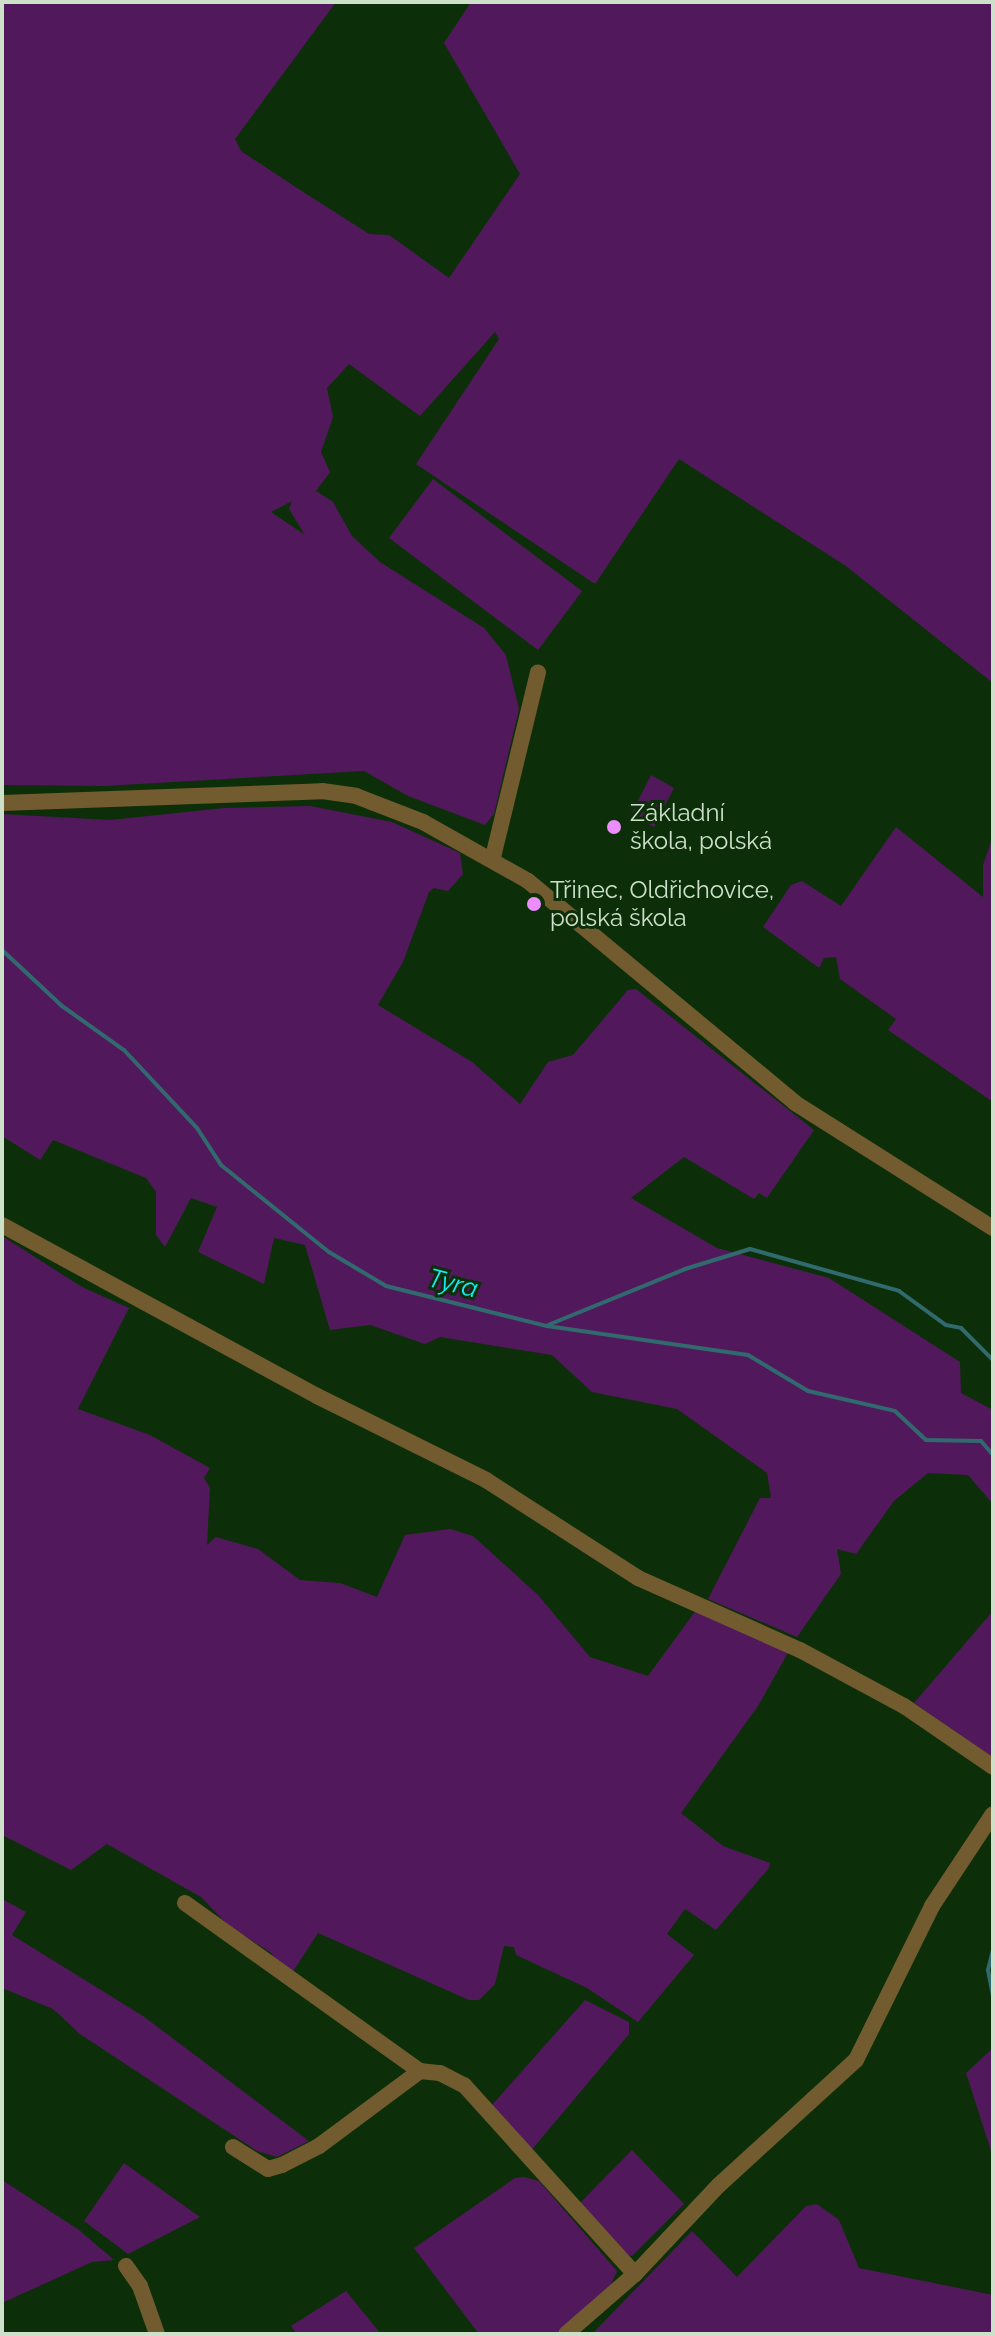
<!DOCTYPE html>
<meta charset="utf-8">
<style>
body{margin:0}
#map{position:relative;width:995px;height:2336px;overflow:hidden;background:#0c2f09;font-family:Raleway,sans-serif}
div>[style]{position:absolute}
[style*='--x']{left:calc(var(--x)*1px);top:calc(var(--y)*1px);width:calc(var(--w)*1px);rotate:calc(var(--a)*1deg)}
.green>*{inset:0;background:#51195b}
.stream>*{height:4px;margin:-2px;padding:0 2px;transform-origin:2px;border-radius:2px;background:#316a6e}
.minor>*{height:16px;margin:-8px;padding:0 8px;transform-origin:8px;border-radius:8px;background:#725b2f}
.dots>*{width:22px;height:22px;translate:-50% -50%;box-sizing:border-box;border:4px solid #0c2f09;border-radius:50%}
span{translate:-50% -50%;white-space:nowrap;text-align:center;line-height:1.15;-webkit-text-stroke:6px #0c2f09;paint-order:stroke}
.poi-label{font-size:24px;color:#cde1ca}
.left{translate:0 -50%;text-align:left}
.water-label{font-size:26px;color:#13ebf7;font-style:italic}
.frame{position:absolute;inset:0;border:4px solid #cde1ca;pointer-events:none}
</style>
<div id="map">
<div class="green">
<div style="clip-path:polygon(evenodd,2px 2px,336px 2px,235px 139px,241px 151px,294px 186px,369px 234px,389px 235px,449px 278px,520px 174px,444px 43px,471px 2px,993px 2px,993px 683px,846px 566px,679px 459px,595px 584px,416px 464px,499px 339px,495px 332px,420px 416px,349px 364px,327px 388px,333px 417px,321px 452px,330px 472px,316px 491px,333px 502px,352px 536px,380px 562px,484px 628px,506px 655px,519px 709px,494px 814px,485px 825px,408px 796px,364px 771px,104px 786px,2px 785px,2px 2px,292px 501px,289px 509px,305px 535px,271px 512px,292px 501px)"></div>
<div style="clip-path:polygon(433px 479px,582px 591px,538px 650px,389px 538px)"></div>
<div style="clip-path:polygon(651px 775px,674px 788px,654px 827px,631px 815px)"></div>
<div style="clip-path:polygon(310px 806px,392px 822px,460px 853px,463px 874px,448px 891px,434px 888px,429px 892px,403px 962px,378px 1005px,472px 1062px,520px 1104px,548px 1062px,573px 1055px,628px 990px,636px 989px,814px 1130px,767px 1198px,759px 1193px,754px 1199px,684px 1157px,631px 1198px,717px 1248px,829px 1278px,960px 1362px,961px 1393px,993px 1410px,993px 1504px,968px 1475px,928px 1473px,894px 1501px,856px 1554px,837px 1549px,841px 1574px,797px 1637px,708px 1599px,760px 1498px,771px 1498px,767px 1473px,677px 1409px,592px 1392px,552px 1355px,440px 1337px,425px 1344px,370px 1325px,330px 1330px,305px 1245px,274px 1238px,264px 1284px,198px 1252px,217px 1207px,191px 1198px,165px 1247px,156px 1235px,156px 1192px,146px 1178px,53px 1140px,40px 1160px,2px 1136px,2px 814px,110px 820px,224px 808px)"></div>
<div style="clip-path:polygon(896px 827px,983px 897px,983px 865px,993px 836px,993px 1102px,888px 1030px,896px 1019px,840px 979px,836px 957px,824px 958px,819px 968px,763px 927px,791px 885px,802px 881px,841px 906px)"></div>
<div style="clip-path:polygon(2px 1236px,82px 1287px,129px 1308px,78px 1409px,150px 1435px,210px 1468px,204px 1478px,210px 1488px,207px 1545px,216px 1537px,258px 1549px,300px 1580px,340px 1583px,377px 1597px,405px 1535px,450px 1529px,473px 1536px,538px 1595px,590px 1657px,648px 1676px,697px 1609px,789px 1651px,758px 1706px,681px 1813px,723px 1846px,770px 1863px,769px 1868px,716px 1930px,685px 1909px,667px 1934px,694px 1955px,638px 2022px,587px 1988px,516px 1955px,514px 1947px,504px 1946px,495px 1984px,479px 2000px,469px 2000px,318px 1933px,290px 1976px,270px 1952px,230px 1927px,201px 1897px,107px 1844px,71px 1870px,2px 1835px)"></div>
<div style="clip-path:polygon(993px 1611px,993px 1758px,914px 1703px)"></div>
<div style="clip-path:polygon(2px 1899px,26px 1912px,12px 1935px,143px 2016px,309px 2141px,277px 2157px,257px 2151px,80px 2034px,53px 2009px,2px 1988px)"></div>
<div style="clip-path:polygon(585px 2000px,629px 2022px,629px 2034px,529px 2153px,492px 2105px)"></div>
<div style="clip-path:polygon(993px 2048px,993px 2157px,966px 2073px)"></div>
<div style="clip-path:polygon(632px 2150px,684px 2204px,632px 2256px,623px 2254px,577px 2206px)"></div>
<div style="clip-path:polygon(124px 2163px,200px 2217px,128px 2254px,84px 2221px)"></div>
<div style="clip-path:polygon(524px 2177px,539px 2181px,617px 2271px,611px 2285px,556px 2334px,479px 2334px,414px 2248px,515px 2178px)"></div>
<div style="clip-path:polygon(2px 2180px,79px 2230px,114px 2260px,92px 2262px,2px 2303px)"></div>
<div style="clip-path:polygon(817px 2204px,839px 2220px,859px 2268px,993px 2295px,993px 2334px,592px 2334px,692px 2231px,737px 2277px,806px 2206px)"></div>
<div style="clip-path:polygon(346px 2291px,381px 2334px,297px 2334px,291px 2326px)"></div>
</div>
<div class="stream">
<div style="--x:2;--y:950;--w:82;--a:43"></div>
<div style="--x:62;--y:1006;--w:76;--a:35.4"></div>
<div style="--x:124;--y:1050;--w:107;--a:46.9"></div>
<div style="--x:197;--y:1128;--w:44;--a:57"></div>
<div style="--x:221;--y:1165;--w:139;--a:38.9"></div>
<div style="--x:329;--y:1252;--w:66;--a:30.8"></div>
<div style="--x:386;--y:1286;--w:166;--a:14"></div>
<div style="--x:547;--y:1326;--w:203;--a:8.2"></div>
<div style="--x:748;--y:1355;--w:70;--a:31"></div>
<div style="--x:808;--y:1391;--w:89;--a:12.9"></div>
<div style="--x:895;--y:1411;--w:42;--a:43.1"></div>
<div style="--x:926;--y:1440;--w:55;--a:1"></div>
<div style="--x:981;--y:1441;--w:18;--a:49"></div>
<div style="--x:548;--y:1325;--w:148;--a:-22.2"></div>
<div style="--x:685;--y:1269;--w:68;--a:-17.1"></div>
<div style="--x:750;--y:1249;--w:155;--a:15.7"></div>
<div style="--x:899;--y:1291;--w:58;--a:35.9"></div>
<div style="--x:946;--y:1325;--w:15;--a:11"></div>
<div style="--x:961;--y:1328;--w:45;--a:45"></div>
<div style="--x:993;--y:1950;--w:21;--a:104"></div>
<div style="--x:988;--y:1970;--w:26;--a:79"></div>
</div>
<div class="minor">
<div style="--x:2;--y:803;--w:320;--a:-2.1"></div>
<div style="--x:322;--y:791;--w:34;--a:8"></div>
<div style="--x:356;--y:796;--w:72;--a:21.2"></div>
<div style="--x:423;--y:822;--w:120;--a:29.3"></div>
<div style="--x:528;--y:881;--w:347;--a:39.7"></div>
<div style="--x:795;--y:1103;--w:234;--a:32.3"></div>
<div style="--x:493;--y:857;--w:190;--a:-76.3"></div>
<div style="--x:2;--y:1225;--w:358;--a:28.5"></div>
<div style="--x:317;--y:1396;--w:189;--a:26.4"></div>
<div style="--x:486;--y:1480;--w:181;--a:32.8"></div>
<div style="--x:638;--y:1578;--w:177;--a:24"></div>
<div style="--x:800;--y:1650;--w:118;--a:28.3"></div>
<div style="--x:904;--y:1706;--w:108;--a:34.4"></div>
<div style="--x:185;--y:1903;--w:289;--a:35.6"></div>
<div style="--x:233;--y:2147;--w:41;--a:32.2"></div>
<div style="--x:268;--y:2169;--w:15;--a:-16"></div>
<div style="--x:282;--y:2165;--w:42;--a:-27.2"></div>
<div style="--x:319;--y:2146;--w:126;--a:-36.6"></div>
<div style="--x:420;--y:2071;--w:20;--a:6"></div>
<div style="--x:440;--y:2073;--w:27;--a:27"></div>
<div style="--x:464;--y:2085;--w:255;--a:47.9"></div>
<div style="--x:126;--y:2266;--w:24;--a:55"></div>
<div style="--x:140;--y:2286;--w:51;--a:70.5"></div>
<div style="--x:566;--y:2334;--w:91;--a:-41"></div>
<div style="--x:635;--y:2274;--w:122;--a:-46.7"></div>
<div style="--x:719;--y:2185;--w:185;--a:-42.4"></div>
<div style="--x:856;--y:2060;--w:172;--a:-63.7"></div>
<div style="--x:932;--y:1906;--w:110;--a:-56.5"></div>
</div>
<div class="dots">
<div style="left:614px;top:827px;background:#eb8dfb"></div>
<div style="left:534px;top:904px;background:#eb8dfb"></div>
</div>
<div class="poi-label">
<span class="left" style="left:630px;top:827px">Základní<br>škola, polská</span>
<span class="left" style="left:550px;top:904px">Třinec, Oldřichovice,<br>polská škola</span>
</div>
<div class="water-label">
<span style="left:453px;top:1284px;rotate:14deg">Tyra</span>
</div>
<div class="frame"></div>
</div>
